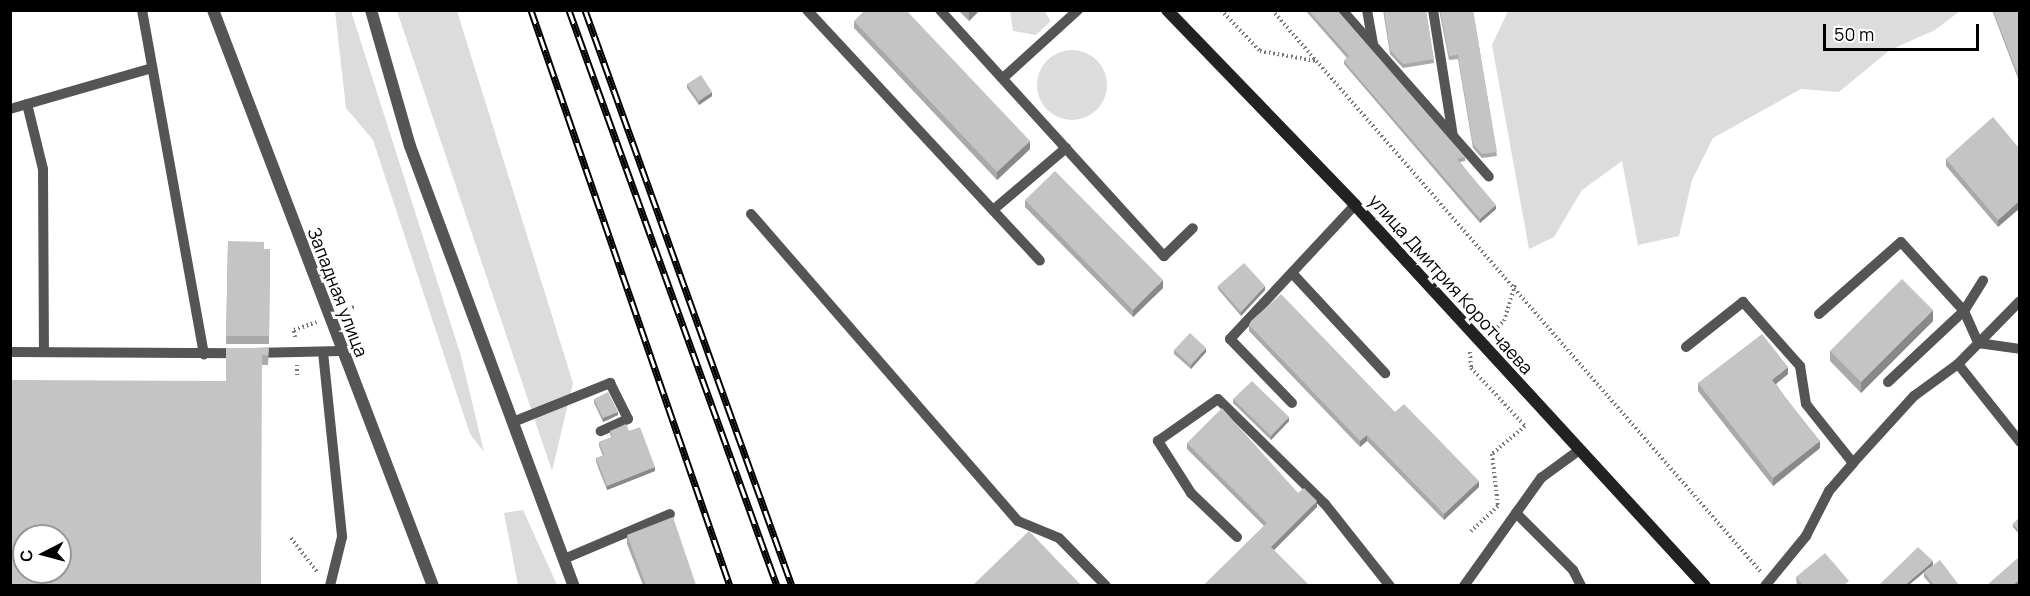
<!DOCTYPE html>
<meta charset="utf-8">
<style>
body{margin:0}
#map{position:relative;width:2030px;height:596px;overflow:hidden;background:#fff;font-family:Manrope,sans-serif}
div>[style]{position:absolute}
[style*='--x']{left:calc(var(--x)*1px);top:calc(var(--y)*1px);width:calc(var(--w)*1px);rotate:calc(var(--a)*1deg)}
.green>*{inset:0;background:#dcdcdc}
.round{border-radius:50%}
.path>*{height:4px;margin-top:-2px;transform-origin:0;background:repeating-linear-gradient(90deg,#777 0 1.5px,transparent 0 4.5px)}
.lane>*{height:10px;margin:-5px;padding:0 5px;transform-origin:5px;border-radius:5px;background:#555}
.street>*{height:12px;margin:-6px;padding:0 6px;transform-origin:6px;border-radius:6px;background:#555}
.secondary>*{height:12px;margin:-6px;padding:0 6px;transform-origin:6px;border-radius:6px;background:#222}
.rail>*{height:7px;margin-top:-3.5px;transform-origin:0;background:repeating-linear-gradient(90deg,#fff 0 14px,#000 0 28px);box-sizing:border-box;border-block:2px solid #000}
.wall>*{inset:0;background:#a9a9a9}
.shaded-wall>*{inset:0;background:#898989}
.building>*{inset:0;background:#c4c4c4}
span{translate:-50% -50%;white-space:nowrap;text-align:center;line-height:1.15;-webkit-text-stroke:6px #fff;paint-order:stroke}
.street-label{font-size:18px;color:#000}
.frame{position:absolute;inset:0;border:12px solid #000;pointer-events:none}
.north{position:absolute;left:12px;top:524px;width:60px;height:60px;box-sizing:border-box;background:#fff;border:2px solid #999;border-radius:50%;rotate:264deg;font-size:16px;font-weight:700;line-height:24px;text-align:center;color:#000}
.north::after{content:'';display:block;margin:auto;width:21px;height:27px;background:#000;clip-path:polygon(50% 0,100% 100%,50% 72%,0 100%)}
.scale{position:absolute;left:1823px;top:24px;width:156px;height:27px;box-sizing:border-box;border:3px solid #000;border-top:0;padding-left:8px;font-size:18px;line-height:21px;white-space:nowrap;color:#000;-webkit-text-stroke:4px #fff;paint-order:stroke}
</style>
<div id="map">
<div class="green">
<div style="clip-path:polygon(335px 11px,351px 11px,461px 356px,484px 452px,470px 434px,373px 140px,346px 108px)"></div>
<div style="clip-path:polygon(397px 11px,457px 11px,573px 383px,552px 471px)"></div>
<div style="clip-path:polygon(1010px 11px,1044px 11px,1051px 21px,1036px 35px,1013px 31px)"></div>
<div style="clip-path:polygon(1508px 11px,1508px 10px,1960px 11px,1935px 30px,1890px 50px,1839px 92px,1801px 89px,1713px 138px,1692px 180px,1679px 236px,1638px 245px,1622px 161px,1582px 190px,1554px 237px,1529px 249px,1492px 45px)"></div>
<div class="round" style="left:1037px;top:50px;width:70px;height:70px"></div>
<div style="clip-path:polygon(523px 510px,557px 585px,518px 585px,504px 513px)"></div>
</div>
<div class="path">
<div style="--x:1221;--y:10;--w:57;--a:46.4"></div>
<div style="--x:1260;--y:51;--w:57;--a:10.1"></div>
<div style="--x:1272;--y:10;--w:744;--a:48.98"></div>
<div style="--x:344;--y:311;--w:11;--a:-22"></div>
<div style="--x:1491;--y:333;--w:18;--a:-43"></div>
<div style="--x:1504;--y:321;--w:38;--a:-73"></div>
<div style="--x:295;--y:337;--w:7;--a:-98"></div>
<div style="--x:294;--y:330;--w:24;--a:-19"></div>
<div style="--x:1470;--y:352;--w:16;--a:86"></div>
<div style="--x:1471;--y:368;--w:79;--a:47"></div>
<div style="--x:1525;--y:426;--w:43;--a:139.7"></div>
<div style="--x:1492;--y:454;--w:52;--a:83.4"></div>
<div style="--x:1498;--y:506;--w:37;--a:137"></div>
<div style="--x:297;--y:365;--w:11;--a:90"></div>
<div style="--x:291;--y:538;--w:44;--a:52.4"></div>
</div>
<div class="lane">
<div style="--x:142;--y:10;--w:350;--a:79.8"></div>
<div style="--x:807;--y:10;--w:342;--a:47.1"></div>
<div style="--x:940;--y:10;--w:333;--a:47.7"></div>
<div style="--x:1164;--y:256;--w:40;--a:-44"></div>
<div style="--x:1342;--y:10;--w:222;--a:48.6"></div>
<div style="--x:1367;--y:10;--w:36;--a:80"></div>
<div style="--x:1433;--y:10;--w:128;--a:81"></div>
<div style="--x:1003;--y:78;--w:101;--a:-42.2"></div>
<div style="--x:27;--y:104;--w:67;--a:76.2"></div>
<div style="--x:43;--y:169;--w:183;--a:89.7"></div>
<div style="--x:10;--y:109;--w:148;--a:-16.1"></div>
<div style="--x:993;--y:210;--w:96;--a:-40.3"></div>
<div style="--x:751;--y:214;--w:407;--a:49"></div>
<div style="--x:1018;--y:521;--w:44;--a:22.5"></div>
<div style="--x:1059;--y:538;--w:67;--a:45.6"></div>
<div style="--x:1292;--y:273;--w:137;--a:47.1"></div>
<div style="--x:1819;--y:314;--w:109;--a:-41.3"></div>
<div style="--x:1901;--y:242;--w:93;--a:47.6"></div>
<div style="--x:1964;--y:311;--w:35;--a:66"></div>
<div style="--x:1978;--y:343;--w:42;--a:8.1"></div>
<div style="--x:1686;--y:347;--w:73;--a:-38.3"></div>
<div style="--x:1743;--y:302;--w:86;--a:48.3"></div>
<div style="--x:1800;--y:366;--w:38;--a:81"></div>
<div style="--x:1806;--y:404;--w:75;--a:51.5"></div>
<div style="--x:10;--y:352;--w:229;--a:0.3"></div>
<div style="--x:323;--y:352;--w:186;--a:84.1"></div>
<div style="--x:342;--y:537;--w:50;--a:103.8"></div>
<div style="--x:254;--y:353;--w:87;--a:-1.3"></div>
<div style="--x:1958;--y:364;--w:100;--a:51.5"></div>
<div style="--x:1888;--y:382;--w:104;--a:-43.1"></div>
<div style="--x:1964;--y:311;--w:36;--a:-58"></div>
<div style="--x:1292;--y:403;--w:89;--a:-134.1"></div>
<div style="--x:1230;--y:339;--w:183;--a:-47"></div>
<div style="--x:513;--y:422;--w:105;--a:-21.9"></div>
<div style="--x:610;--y:383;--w:40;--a:63.4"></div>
<div style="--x:628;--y:419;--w:30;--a:156"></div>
<div style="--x:1516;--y:513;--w:81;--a:45"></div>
<div style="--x:1573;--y:570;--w:18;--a:63"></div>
<div style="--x:1237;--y:537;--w:64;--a:-136.3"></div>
<div style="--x:1191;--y:493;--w:62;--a:-122.4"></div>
<div style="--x:1158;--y:441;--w:73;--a:-35"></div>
<div style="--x:1218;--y:399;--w:150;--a:44.5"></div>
<div style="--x:1325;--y:504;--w:105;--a:51.6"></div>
<div style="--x:564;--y:559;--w:115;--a:-23"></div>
<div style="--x:1464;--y:586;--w:133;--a:-54.5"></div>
<div style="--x:1541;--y:478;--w:46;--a:-36.1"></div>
<div style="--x:1765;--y:586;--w:65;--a:-50.6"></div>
<div style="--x:1806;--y:536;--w:51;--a:-62.9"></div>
<div style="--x:1829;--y:491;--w:37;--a:-49"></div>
<div style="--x:1853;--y:463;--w:91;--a:-47.7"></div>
<div style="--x:1914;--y:396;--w:54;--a:-36"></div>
<div style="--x:1958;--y:364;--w:88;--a:-45.5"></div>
</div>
<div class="street">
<div style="--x:213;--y:10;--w:617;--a:69.1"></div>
<div style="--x:371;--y:10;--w:141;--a:74"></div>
<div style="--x:410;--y:146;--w:470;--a:69.6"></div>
</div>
<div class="secondary">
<div style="--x:1167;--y:10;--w:271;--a:46"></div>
<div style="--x:1355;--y:205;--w:517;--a:47.43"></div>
</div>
<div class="rail">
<div style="--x:531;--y:10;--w:609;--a:70.94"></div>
<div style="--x:569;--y:10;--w:612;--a:70.14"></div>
<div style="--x:585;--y:10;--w:612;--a:70.23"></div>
</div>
<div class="wall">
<div style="clip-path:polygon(958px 10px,980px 10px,969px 21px)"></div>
<div style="clip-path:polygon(1305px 10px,1337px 10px,1465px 157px,1465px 161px,1460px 162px,1496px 209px,1480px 223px,1344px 64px,1344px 61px,1347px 58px)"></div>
<div style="clip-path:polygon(1383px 10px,1426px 10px,1434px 63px,1403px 68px,1390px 54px)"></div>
<div style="clip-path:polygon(1439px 10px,1473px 10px,1497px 156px,1482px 158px,1473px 148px,1458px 59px,1449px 60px)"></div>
<div style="clip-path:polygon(1992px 10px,2019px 10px,2019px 81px)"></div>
<div style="clip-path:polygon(854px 21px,1030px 149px,997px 180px,854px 28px)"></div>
<div style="clip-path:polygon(687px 84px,712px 96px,699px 105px,687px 88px)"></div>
<div style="clip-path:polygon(2019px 148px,1998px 227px,1946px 166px,1946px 159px)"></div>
<div style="clip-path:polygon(1025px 200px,1163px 288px,1133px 317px,1025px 207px)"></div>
<div style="clip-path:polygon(228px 241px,264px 249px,270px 249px,269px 344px,226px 344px)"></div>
<div style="clip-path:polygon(1218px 286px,1265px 290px,1241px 316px,1218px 289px)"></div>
<div style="clip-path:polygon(1933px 321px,1861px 393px,1830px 361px,1830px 351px)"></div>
<div style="clip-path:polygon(1249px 325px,1395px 412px,1479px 487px,1444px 520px,1367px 441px,1360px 447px,1249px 331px)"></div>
<div style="clip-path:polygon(269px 348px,268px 365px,262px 365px,226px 381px)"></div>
<div style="clip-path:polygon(1174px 350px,1206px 352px,1191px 369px,1174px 354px)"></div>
<div style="clip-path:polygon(1788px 374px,1776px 384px,1820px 448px,1773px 486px,1698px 391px,1698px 383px)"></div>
<div style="clip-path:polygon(594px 399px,618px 415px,603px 422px,594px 403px)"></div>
<div style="clip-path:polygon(1233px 399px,1289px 421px,1271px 440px,1233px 403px)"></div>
<div style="clip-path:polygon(610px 431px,629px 431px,655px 471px,607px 490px,596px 462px,596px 458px,603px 456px,599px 446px,599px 442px,612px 437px,610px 435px)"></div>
<div style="clip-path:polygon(1187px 443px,1298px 493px,1317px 507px,1274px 550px,1204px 585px,1264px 526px,1187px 449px)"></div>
<div style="clip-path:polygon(2019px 518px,2019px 534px,2013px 527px,2013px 524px)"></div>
<div style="clip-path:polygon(627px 535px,696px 585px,643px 585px,627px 544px)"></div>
<div style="clip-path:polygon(1933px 565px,1959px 585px,1931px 585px,1924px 577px,1924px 573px)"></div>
<div style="clip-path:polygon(1796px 577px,1849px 585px,1797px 585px)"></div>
</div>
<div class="shaded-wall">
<div style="clip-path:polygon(969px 10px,980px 10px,969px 21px)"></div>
<div style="clip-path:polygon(712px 92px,712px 96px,699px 105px,699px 101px)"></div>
<div style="clip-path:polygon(1030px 141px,1030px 149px,997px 180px,997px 172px)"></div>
<div style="clip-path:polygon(2019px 201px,2019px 209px,1998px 227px,1998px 220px)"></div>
<div style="clip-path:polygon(1496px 205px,1496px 209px,1480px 223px,1480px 219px)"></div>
<div style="clip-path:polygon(1163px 280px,1163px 288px,1133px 317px,1133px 310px)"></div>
<div style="clip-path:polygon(1265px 286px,1265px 290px,1241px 316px,1241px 312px)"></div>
<div style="clip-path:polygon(1933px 310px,1933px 321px,1861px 393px,1861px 382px)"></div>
<div style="clip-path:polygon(1206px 348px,1206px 352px,1191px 369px,1191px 365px)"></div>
<div style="clip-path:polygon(1788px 367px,1788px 374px,1772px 387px,1772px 380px)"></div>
<div style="clip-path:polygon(618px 412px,618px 415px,603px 422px,603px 418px)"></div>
<div style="clip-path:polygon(1289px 417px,1289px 421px,1271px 440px,1271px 436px)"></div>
<div style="clip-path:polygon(1367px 435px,1367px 441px,1360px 447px,1360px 441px)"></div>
<div style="clip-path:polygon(1820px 441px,1820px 448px,1773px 486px,1773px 478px)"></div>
<div style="clip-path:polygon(655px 467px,655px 471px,607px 490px,607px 486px)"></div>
<div style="clip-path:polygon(1479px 481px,1479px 487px,1444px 520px,1444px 514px)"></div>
<div style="clip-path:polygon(1317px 501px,1317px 507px,1271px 553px,1271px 547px)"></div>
<div style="clip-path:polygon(1933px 561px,1933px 565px,1909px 585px,1905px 585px)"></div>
<div style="clip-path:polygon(2019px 580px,2019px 585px,2013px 585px)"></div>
</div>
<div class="building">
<div style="clip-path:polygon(865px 10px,906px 10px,1030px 141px,997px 172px,854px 21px)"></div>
<div style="clip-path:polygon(1308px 10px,1337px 10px,1465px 157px,1457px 159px,1496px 205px,1480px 219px,1344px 61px,1349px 56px)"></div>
<div style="clip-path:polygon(1384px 10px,1426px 10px,1434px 59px,1403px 64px,1390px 50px)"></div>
<div style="clip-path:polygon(1440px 10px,1473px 10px,1497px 152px,1482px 154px,1473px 144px,1458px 55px,1449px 56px)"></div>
<div style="clip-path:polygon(1993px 10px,2019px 10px,2019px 77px)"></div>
<div style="clip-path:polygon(701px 75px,712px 92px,699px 101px,687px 84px)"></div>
<div style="clip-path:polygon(1993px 117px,2019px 148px,2019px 201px,1998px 220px,1946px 159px)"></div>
<div style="clip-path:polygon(1055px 171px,1163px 280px,1133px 310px,1025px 200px)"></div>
<div style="clip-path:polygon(228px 241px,264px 242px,264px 249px,270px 249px,269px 336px,226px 336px)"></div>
<div style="clip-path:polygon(1244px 263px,1265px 286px,1241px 312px,1218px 286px)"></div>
<div style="clip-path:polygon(1902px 279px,1933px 310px,1861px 382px,1830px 351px)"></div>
<div style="clip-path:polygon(1281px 294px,1395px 412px,1404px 404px,1479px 481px,1444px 514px,1367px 435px,1360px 441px,1249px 325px,1251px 321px)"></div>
<div style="clip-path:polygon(1190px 333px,1206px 348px,1191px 365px,1174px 350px)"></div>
<div style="clip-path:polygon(1762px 334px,1788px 367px,1772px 380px,1820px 441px,1773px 478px,1698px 383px)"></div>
<div style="clip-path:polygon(evenodd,226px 348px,269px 348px,268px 355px,262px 355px,261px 585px,10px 585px,10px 380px,226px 381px,226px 348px,24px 536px,60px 536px,60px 572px,24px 572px,24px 536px)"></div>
<div style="clip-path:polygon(1252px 381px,1289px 417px,1271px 436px,1233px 399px)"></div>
<div style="clip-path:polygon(608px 392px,618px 412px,603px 418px,594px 399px)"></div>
<div style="clip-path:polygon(1222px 408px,1298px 493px,1304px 488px,1317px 501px,1271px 547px,1309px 585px,1204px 585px,1267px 523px,1187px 443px)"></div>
<div style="clip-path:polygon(626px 424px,629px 431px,640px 427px,655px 467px,607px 486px,596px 458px,604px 455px,599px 442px,613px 437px,610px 431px)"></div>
<div style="clip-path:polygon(673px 517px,696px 585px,646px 585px,627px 535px)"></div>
<div style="clip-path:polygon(2019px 518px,2019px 531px,2013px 524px)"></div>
<div style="clip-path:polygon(1029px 531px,1081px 585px,973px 585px)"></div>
<div style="clip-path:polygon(1918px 547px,1933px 561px,1905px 585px,1879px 585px)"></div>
<div style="clip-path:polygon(1825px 553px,1849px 581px,1844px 585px,1803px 585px,1796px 577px)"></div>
<div style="clip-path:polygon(2019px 557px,2019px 580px,2013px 585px,1987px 585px)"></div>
<div style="clip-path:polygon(1940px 560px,1959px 585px,1934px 585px,1924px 572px)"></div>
</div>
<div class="street-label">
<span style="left:1451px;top:284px;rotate:48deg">улица Дмитрия Коротчаева</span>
<span style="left:338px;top:292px;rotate:69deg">Западная улица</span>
</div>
<div class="frame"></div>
<div class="north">С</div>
<div class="scale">50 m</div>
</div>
